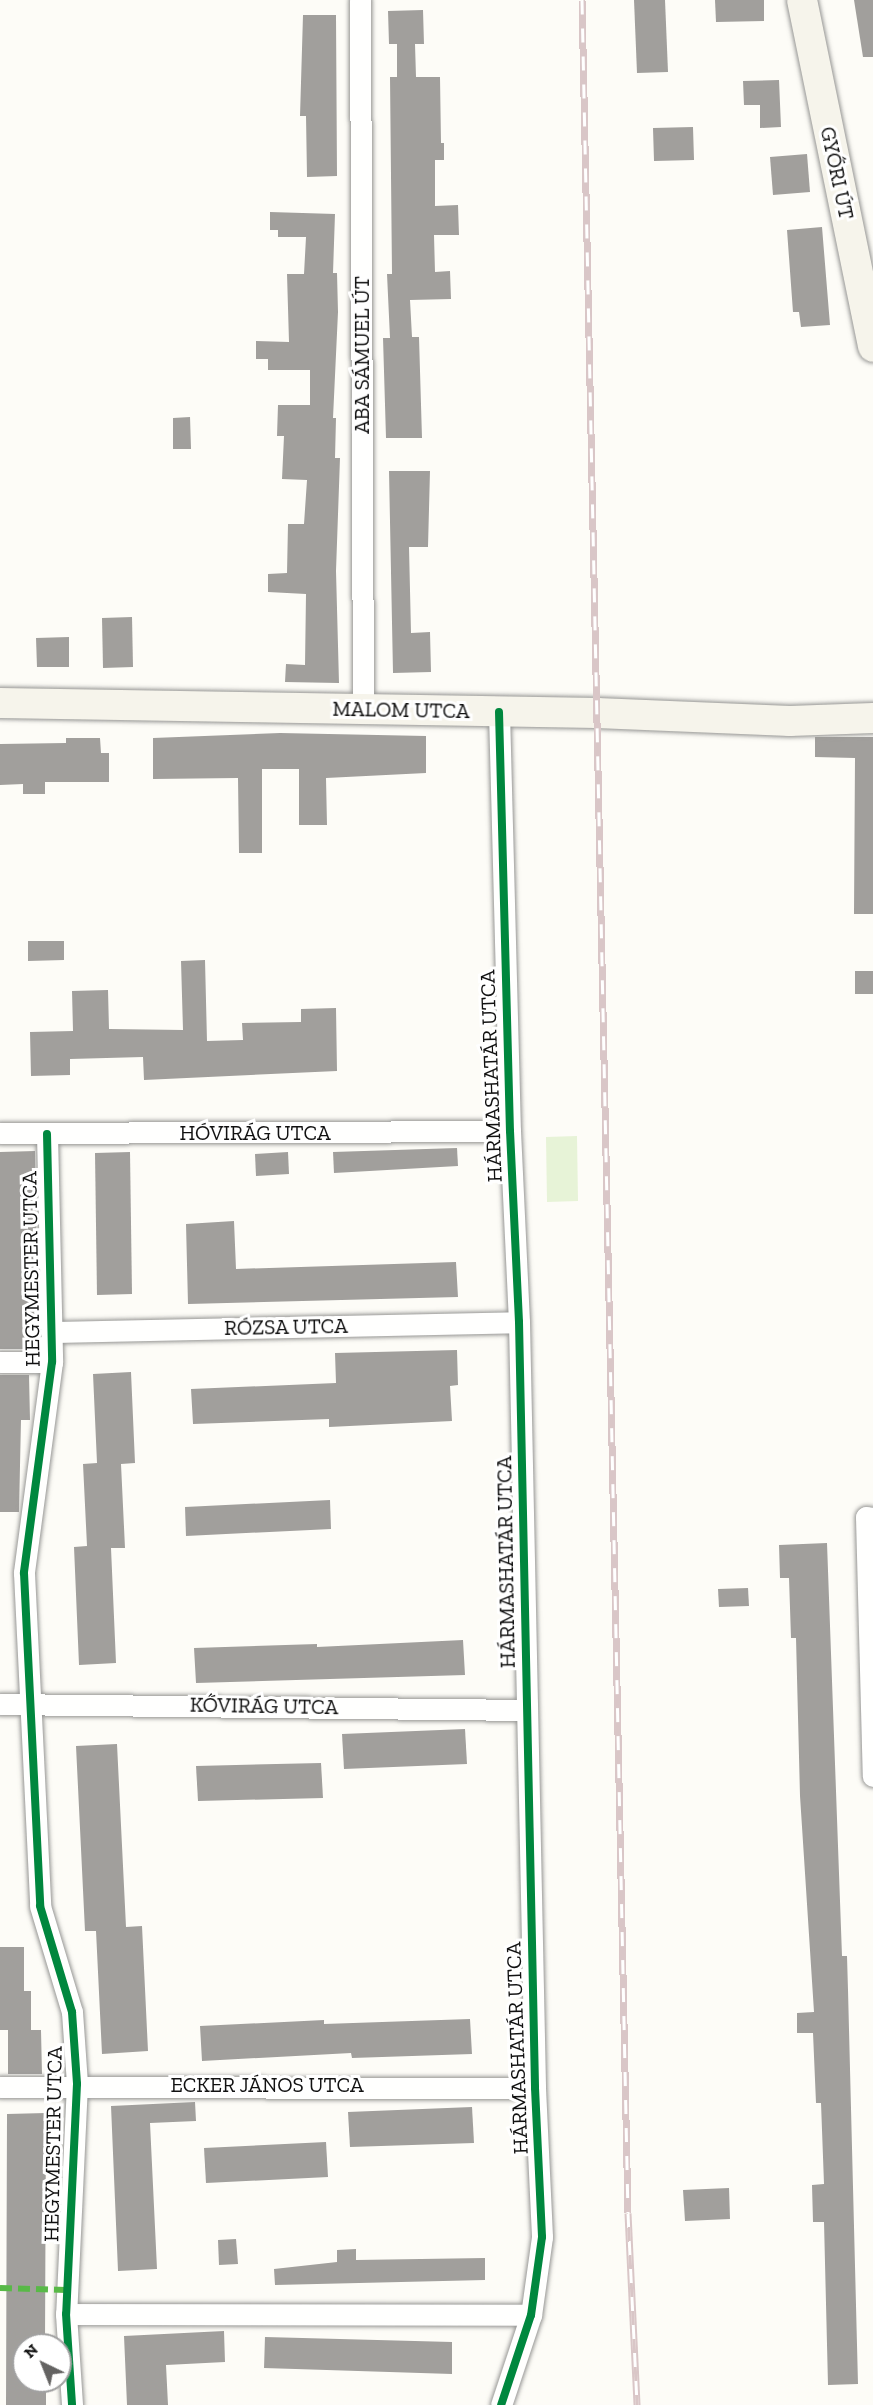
<!DOCTYPE html>
<meta charset="utf-8">
<style>
body{margin:0}
#map{position:relative;width:873px;height:2405px;overflow:hidden;background:#fdfcf7;font-family:"Zilla Slab",serif}
div>[style]{position:absolute}
[style*='--x']{left:calc(var(--x)*1px);top:calc(var(--y)*1px);width:calc(var(--w)*1px);rotate:calc(var(--a)*1deg)}
.green>*{inset:0;background:#e7f3d7}
.building>*{inset:0;background:#a19f9c}
.roads{filter:drop-shadow(0 0 2px #979795) drop-shadow(0 0 2px #979795)}
.street>*{height:21px;margin:-10.5px;padding:0 10.5px;transform-origin:10.5px;border-radius:10.5px;background:#fffffe}
.secondary>*{height:30px;margin:-15px;padding:0 15px;transform-origin:15px;border-radius:15px;background:#f6f4eb}
.rail>*{height:7px;margin-top:-3.5px;transform-origin:0;background:repeating-linear-gradient(90deg,#fff 0 14px,#d9c6c7 0 28px);box-sizing:border-box;border-block:2px solid #d9c6c7}
.quiet>*{height:6px;margin-top:-3px;transform-origin:0;background:repeating-linear-gradient(90deg,#58b947 0 12px,transparent 0 18px)}
.cycleway>*{height:8px;margin:-4px;padding:0 4px;transform-origin:4px;border-radius:4px;background:#00873e}
span{translate:-50% -50%;white-space:nowrap;text-align:center;line-height:1.15;-webkit-text-stroke:6px #fff;paint-order:stroke}
.street-label{font-size:21px;color:#111}
.north{position:absolute;left:12px;top:2333px;width:60px;height:60px;box-sizing:border-box;background:#fff;border:2px solid #a0a0a0;border-radius:50%;rotate:317deg;font-size:16px;font-weight:700;line-height:24px;text-align:center;color:#111}
.north::after{content:'';display:block;margin:auto;width:21px;height:27px;background:#646362;clip-path:polygon(50% 0,100% 100%,50% 72%,0 100%)}
</style>
<div id="map">
<div class="green">
<div style="clip-path:polygon(577px 1136px,578px 1201px,547px 1202px,546px 1137px)"></div>
</div>
<div class="building">
<div style="clip-path:polygon(634px 0,665px 0,668px 72px,637px 73px)"></div>
<div style="clip-path:polygon(715px 0,764px 0,764px 21px,716px 22px)"></div>
<div style="clip-path:polygon(854px 0,873px 0,873px 57px,863px 57px)"></div>
<div style="clip-path:polygon(423px 10px,424px 44px,415px 44px,416px 77px,440px 77px,441px 143px,444px 143px,444px 160px,435px 160px,435px 206px,458px 205px,459px 235px,434px 235px,435px 272px,450px 271px,451px 299px,410px 300px,412px 337px,419px 337px,422px 438px,386px 438px,383px 338px,390px 338px,387px 274px,392px 274px,390px 77px,397px 77px,397px 44px,389px 44px,388px 11px)"></div>
<div style="clip-path:polygon(303px 15px,336px 15px,337px 176px,307px 177px,306px 116px,300px 116px)"></div>
<div style="clip-path:polygon(779px 80px,781px 127px,760px 128px,760px 105px,744px 105px,743px 81px)"></div>
<div style="clip-path:polygon(693px 127px,694px 160px,654px 161px,653px 128px)"></div>
<div style="clip-path:polygon(807px 154px,810px 192px,773px 195px,770px 157px)"></div>
<div style="clip-path:polygon(270px 212px,335px 214px,333px 273px,337px 273px,338px 312px,333px 418px,336px 418px,335px 458px,340px 458px,336px 571px,339px 683px,285px 682px,286px 664px,305px 665px,306px 594px,268px 592px,268px 574px,287px 573px,288px 524px,304px 524px,307px 480px,282px 479px,284px 436px,277px 436px,278px 405px,310px 405px,310px 370px,268px 370px,268px 359px,256px 359px,256px 341px,289px 342px,287px 274px,304px 274px,306px 237px,278px 237px,278px 230px,270px 230px)"></div>
<div style="clip-path:polygon(822px 227px,830px 325px,801px 327px,799px 312px,793px 312px,787px 230px)"></div>
<div style="clip-path:polygon(190px 417px,191px 449px,173px 449px,173px 418px)"></div>
<div style="clip-path:polygon(389px 471px,430px 471px,428px 547px,409px 547px,411px 633px,430px 632px,431px 672px,393px 673px)"></div>
<div style="clip-path:polygon(132px 617px,133px 667px,103px 668px,102px 618px)"></div>
<div style="clip-path:polygon(69px 637px,69px 667px,37px 667px,36px 638px)"></div>
<div style="clip-path:polygon(280px 733px,426px 736px,426px 773px,326px 778px,327px 825px,299px 825px,299px 769px,262px 769px,262px 853px,239px 853px,238px 778px,153px 779px,153px 738px)"></div>
<div style="clip-path:polygon(815px 737px,873px 737px,873px 914px,854px 914px,855px 758px,815px 757px)"></div>
<div style="clip-path:polygon(66px 738px,100px 738px,101px 753px,109px 753px,109px 782px,45px 782px,45px 794px,23px 794px,23px 784px,0 785px,0 744px,66px 743px)"></div>
<div style="clip-path:polygon(28px 941px,64px 941px,64px 960px,28px 961px)"></div>
<div style="clip-path:polygon(205px 960px,207px 1041px,243px 1040px,242px 1023px,301px 1022px,301px 1009px,336px 1008px,337px 1071px,144px 1080px,143px 1057px,70px 1059px,70px 1075px,31px 1076px,30px 1032px,73px 1031px,72px 991px,108px 990px,109px 1029px,183px 1030px,181px 961px)"></div>
<div style="clip-path:polygon(855px 971px,873px 971px,873px 994px,855px 994px)"></div>
<div style="clip-path:polygon(457px 1148px,458px 1166px,334px 1173px,333px 1152px)"></div>
<div style="clip-path:polygon(35px 1151px,38px 1339px,29px 1339px,29px 1349px,0 1349px,0 1152px)"></div>
<div style="clip-path:polygon(130px 1152px,132px 1294px,97px 1295px,95px 1153px)"></div>
<div style="clip-path:polygon(288px 1152px,289px 1174px,256px 1176px,255px 1154px)"></div>
<div style="clip-path:polygon(234px 1221px,236px 1269px,456px 1262px,458px 1297px,188px 1304px,186px 1224px)"></div>
<div style="clip-path:polygon(457px 1350px,458px 1385px,450px 1386px,452px 1421px,329px 1427px,329px 1419px,193px 1424px,191px 1389px,336px 1383px,335px 1353px)"></div>
<div style="clip-path:polygon(131px 1372px,135px 1463px,121px 1464px,125px 1548px,111px 1548px,116px 1663px,79px 1665px,74px 1547px,87px 1546px,83px 1464px,97px 1463px,93px 1374px)"></div>
<div style="clip-path:polygon(0 1375px,29px 1375px,30px 1420px,21px 1420px,19px 1512px,0 1512px)"></div>
<div style="clip-path:polygon(330px 1500px,331px 1529px,186px 1536px,185px 1507px)"></div>
<div style="clip-path:polygon(827px 1543px,842px 1956px,847px 1956px,848px 1990px,858px 2384px,828px 2385px,824px 2222px,813px 2222px,812px 2185px,824px 2184px,821px 2103px,816px 2103px,813px 2033px,797px 2033px,797px 2013px,814px 2012px,800px 1796px,796px 1638px,791px 1638px,789px 1578px,780px 1578px,779px 1545px)"></div>
<div style="clip-path:polygon(748px 1588px,749px 1606px,719px 1607px,718px 1589px)"></div>
<div style="clip-path:polygon(463px 1640px,465px 1675px,196px 1683px,194px 1648px,317px 1644px,317px 1647px)"></div>
<div style="clip-path:polygon(465px 1729px,467px 1764px,344px 1769px,342px 1734px)"></div>
<div style="clip-path:polygon(117px 1744px,126px 1927px,142px 1926px,148px 2051px,102px 2054px,96px 1931px,85px 1931px,76px 1746px)"></div>
<div style="clip-path:polygon(321px 1763px,323px 1798px,198px 1801px,196px 1766px)"></div>
<div style="clip-path:polygon(0 1947px,24px 1947px,24px 1991px,31px 1991px,31px 2030px,41px 2030px,42px 2074px,8px 2074px,8px 2030px,0 2030px)"></div>
<div style="clip-path:polygon(470px 2019px,472px 2054px,352px 2058px,351px 2053px,202px 2061px,200px 2026px,324px 2020px,324px 2024px)"></div>
<div style="clip-path:polygon(195px 2102px,196px 2121px,150px 2123px,157px 2269px,118px 2271px,111px 2106px)"></div>
<div style="clip-path:polygon(472px 2107px,474px 2143px,350px 2147px,348px 2112px)"></div>
<div style="clip-path:polygon(46px 2113px,45px 2345px,24px 2345px,24px 2381px,46px 2381px,46px 2405px,6px 2405px,7px 2114px)"></div>
<div style="clip-path:polygon(326px 2142px,328px 2177px,206px 2183px,204px 2148px)"></div>
<div style="clip-path:polygon(729px 2188px,730px 2219px,685px 2221px,683px 2190px)"></div>
<div style="clip-path:polygon(236px 2239px,238px 2264px,219px 2265px,218px 2240px)"></div>
<div style="clip-path:polygon(356px 2249px,356px 2260px,485px 2258px,485px 2280px,275px 2285px,274px 2269px,337px 2262px,337px 2250px)"></div>
<div style="clip-path:polygon(224px 2331px,225px 2362px,166px 2365px,168px 2405px,127px 2405px,124px 2336px)"></div>
<div style="clip-path:polygon(265px 2337px,452px 2342px,452px 2374px,264px 2368px)"></div>
</div>
<div class="roads">
<div class="street">
<div style="--x:360;--y:0;--w:709;--a:89.76"></div>
<div style="--x:499;--y:712;--w:419;--a:88.5"></div>
<div style="--x:510;--y:1131;--w:191;--a:87.3"></div>
<div style="--x:519;--y:1322;--w:766;--a:88.8"></div>
<div style="--x:535;--y:2088;--w:149;--a:87.3"></div>
<div style="--x:542;--y:2237;--w:79;--a:98"></div>
<div style="--x:531;--y:2315;--w:95;--a:108.4"></div>
<div style="--x:0;--y:1133;--w:510;--a:-0.22"></div>
<div style="--x:47;--y:1134;--w:228;--a:88.7"></div>
<div style="--x:52;--y:1362;--w:213;--a:97.6"></div>
<div style="--x:24;--y:1573;--w:333;--a:87.2"></div>
<div style="--x:40;--y:1906;--w:111;--a:73.2"></div>
<div style="--x:72;--y:2012;--w:72;--a:86"></div>
<div style="--x:77;--y:2084;--w:230;--a:92.7"></div>
<div style="--x:66;--y:2314;--w:91;--a:86.2"></div>
<div style="--x:53;--y:1332;--w:466;--a:-1.2"></div>
<div style="--x:0;--y:1362;--w:52;--a:0"></div>
<div style="--x:873;--y:1518;--w:7;--a:-172"></div>
<div style="--x:866;--y:1517;--w:259;--a:88.5"></div>
<div style="--x:0;--y:1704;--w:527;--a:0.65"></div>
<div style="--x:0;--y:2087;--w:535;--a:0.11"></div>
<div style="--x:66;--y:2314;--w:465;--a:0.1"></div>
</div>
<div class="secondary">
<div style="--x:802;--y:0;--w:354;--a:78.4"></div>
<div style="--x:0;--y:703;--w:597;--a:0.96"></div>
<div style="--x:597;--y:713;--w:193;--a:2.4"></div>
<div style="--x:790;--y:721;--w:83;--a:-2.1"></div>
</div>
</div>
<div class="rail">
<div style="--x:582;--y:0;--w:2213;--a:88.81"></div>
<div style="--x:628;--y:2213;--w:192;--a:87.3"></div>
</div>
<div class="quiet">
<div style="--x:0;--y:2288;--w:67;--a:1.7"></div>
</div>
<div class="cycleway">
<div style="--x:499;--y:712;--w:419;--a:88.5"></div>
<div style="--x:510;--y:1131;--w:191;--a:87.3"></div>
<div style="--x:519;--y:1322;--w:766;--a:88.8"></div>
<div style="--x:535;--y:2088;--w:149;--a:87.3"></div>
<div style="--x:542;--y:2237;--w:79;--a:98"></div>
<div style="--x:531;--y:2315;--w:95;--a:108.4"></div>
<div style="--x:47;--y:1134;--w:228;--a:88.7"></div>
<div style="--x:52;--y:1362;--w:213;--a:97.6"></div>
<div style="--x:24;--y:1573;--w:333;--a:87.2"></div>
<div style="--x:40;--y:1906;--w:111;--a:73.2"></div>
<div style="--x:72;--y:2012;--w:72;--a:86"></div>
<div style="--x:77;--y:2084;--w:230;--a:92.7"></div>
<div style="--x:66;--y:2314;--w:91;--a:86.2"></div>
</div>
<div class="street-label">
<span style="left:837px;top:173px;rotate:78deg">GYŐRI ÚT</span>
<span style="left:362px;top:355px;rotate:-90deg">ABA SÁMUEL ÚT</span>
<span style="left:401px;top:710px;rotate:1deg">MALOM UTCA</span>
<span style="left:491px;top:1076px;rotate:-92deg">HÁRMASHATÁR UTCA</span>
<span style="left:255px;top:1133px">HÓVIRÁG UTCA</span>
<span style="left:31px;top:1269px;rotate:-91deg">HEGYMESTER UTCA</span>
<span style="left:286px;top:1327px;rotate:-1deg">RÓZSA UTCA</span>
<span style="left:506px;top:1562px;rotate:-91deg">HÁRMASHATÁR UTCA</span>
<span style="left:264px;top:1706px;rotate:1deg">KŐVIRÁG UTCA</span>
<span style="left:517px;top:2048px;rotate:-92deg">HÁRMASHATÁR UTCA</span>
<span style="left:267px;top:2085px">ECKER JÁNOS UTCA</span>
<span style="left:53px;top:2144px;rotate:-89deg">HEGYMESTER UTCA</span>
</div>
<div class="north">N</div>
</div>
